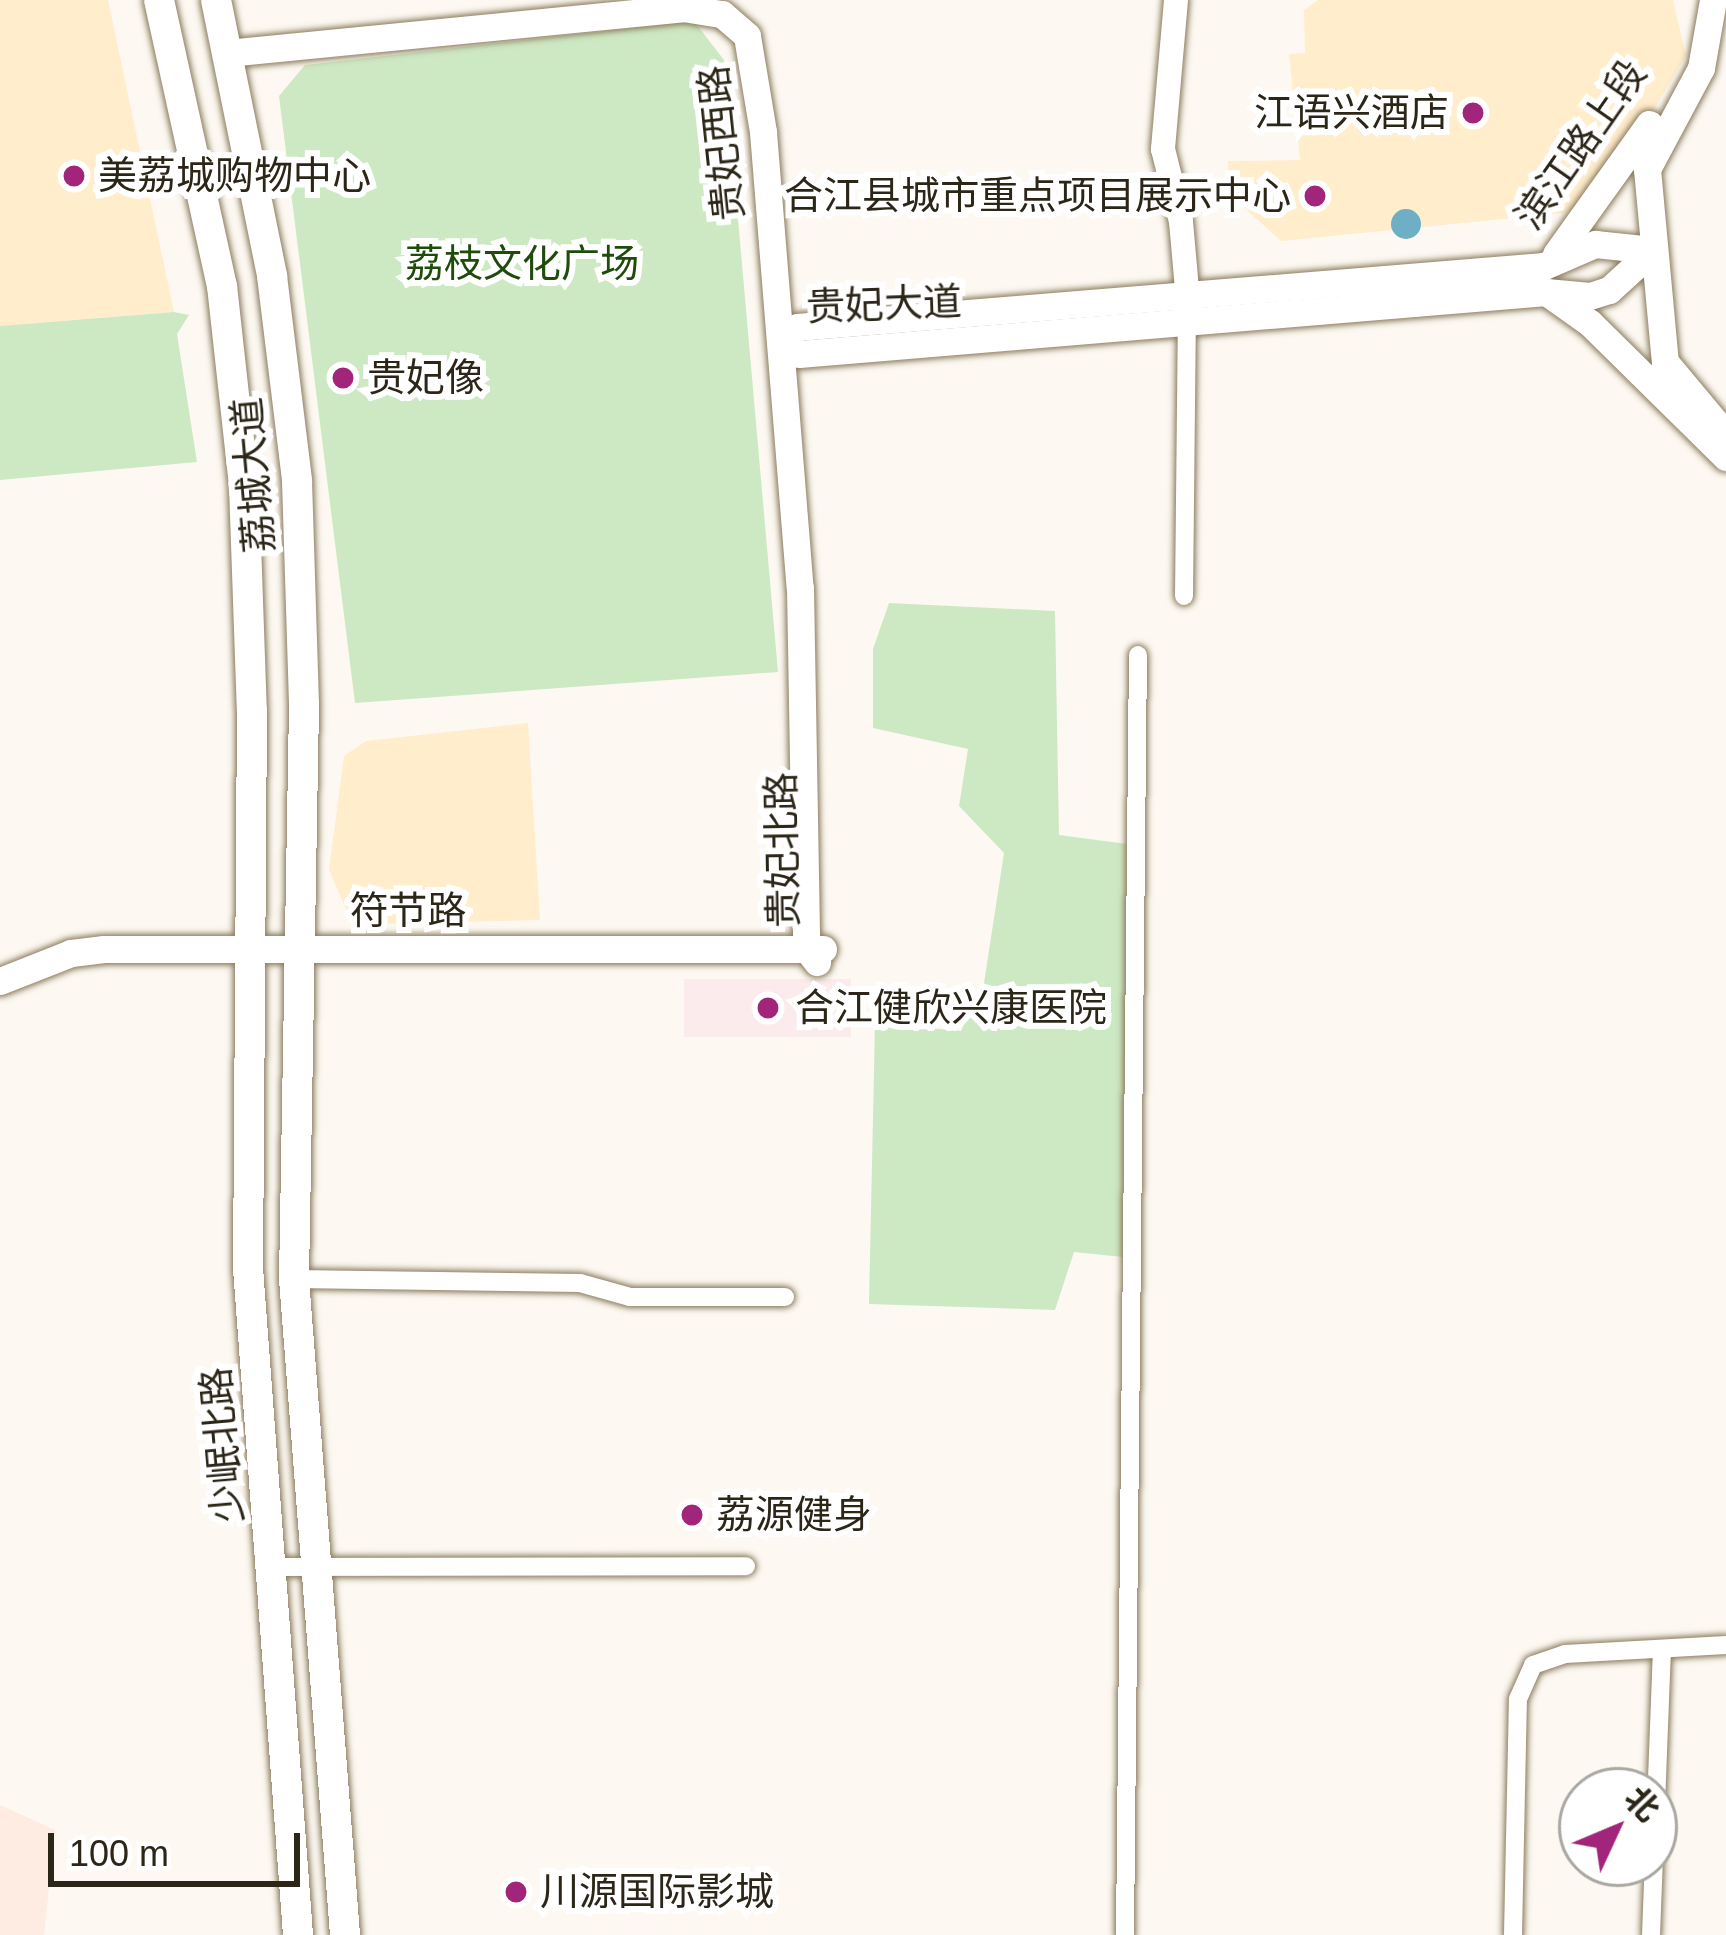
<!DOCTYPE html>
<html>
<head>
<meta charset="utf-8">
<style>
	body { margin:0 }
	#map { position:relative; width:1726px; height:1935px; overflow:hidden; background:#fdf9f2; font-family:Arial,"Noto Sans SC",sans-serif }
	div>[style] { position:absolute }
	.built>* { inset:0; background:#ffedcc }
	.industrial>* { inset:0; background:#feebe1 }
	.medical>* { inset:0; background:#fbebec; transform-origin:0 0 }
	.green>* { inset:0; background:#cde9c3 }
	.water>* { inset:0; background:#6eafc6 }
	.round { border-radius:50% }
	.roads { filter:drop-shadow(0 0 3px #8c7c5e) drop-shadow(0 0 3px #8c7c5e) }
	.minor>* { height:18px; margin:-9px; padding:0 9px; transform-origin:9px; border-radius:9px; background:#fff }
	.tertiary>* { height:24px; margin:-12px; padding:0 12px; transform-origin:12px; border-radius:12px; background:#fff }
	.secondary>* { height:27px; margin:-13.5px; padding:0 13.5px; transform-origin:13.5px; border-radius:13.5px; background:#fff }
	.primary>* { height:30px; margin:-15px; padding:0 15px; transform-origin:15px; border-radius:15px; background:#fff }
	.dots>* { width:33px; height:33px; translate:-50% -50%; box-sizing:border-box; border:6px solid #fff; border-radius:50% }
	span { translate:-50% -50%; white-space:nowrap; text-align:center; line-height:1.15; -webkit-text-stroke:12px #fff; paint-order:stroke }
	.poi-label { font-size:39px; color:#2c2619 }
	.right { translate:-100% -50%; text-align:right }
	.left { translate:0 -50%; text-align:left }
	.street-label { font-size:39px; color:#2c2619 }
	.park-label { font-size:39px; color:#1f4b0b }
	.north { position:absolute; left:1558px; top:1767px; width:120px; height:120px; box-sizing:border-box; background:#fff; border:3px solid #aba8a3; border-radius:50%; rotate:46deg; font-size:33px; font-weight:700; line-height:48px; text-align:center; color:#2c2619 }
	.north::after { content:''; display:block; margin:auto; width:42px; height:54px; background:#a1267b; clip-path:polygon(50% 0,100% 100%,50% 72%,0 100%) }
	.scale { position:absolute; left:48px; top:1833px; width:252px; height:54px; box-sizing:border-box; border:6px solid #2c2619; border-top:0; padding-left:15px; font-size:36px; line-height:42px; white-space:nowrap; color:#2c2619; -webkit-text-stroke:9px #fff; paint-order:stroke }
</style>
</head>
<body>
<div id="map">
	<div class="built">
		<div style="clip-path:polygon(0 0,108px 0,174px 312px,0 326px)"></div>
		<div style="clip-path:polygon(1318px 0,1673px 0,1686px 56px,1639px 134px,1588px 199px,1565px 213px,1281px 241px,1228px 193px,1228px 161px,1300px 160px,1289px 54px,1305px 53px,1304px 10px)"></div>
		<div style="clip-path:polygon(528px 723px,540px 920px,380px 924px,349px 916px,329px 870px,344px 756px,366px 741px)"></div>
	</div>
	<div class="industrial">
		<div style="clip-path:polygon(0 1805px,55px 1830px,44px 1935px,0 1935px)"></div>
	</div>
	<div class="medical">
		<div style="left:684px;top:979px;width:167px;height:58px"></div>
	</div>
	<div class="green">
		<div style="clip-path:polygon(694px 21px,724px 60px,778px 672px,355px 703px,279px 96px,305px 65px)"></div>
		<div style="clip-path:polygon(174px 312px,189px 315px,177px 334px,197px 462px,0 480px,0 326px)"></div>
		<div style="clip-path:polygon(889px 603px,1055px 611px,1059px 835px,1127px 844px,1123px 1257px,1074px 1252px,1055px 1310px,869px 1304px,875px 1023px,961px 1031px,984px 983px,1004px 853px,959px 806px,968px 749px,873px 728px,873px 649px)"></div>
	</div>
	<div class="water">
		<div class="round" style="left:1391px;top:209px;width:30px;height:30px"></div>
	</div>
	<div class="roads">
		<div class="minor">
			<div style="left:1184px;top:596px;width:270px;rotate:-89.4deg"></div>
			<div style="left:294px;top:1279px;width:286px;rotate:0.8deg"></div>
			<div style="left:580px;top:1283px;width:52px;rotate:15.6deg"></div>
			<div style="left:630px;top:1297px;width:155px"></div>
			<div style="left:272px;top:1567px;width:474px;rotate:-0.1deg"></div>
			<div style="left:1125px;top:1935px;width:1280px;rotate:-89.42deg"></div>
			<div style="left:1513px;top:1935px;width:236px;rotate:-88.8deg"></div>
			<div style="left:1518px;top:1699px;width:37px;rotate:-66deg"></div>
			<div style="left:1533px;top:1665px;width:34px;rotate:-19deg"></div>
			<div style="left:1565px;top:1654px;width:161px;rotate:-3.2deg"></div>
			<div style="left:1651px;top:1935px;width:285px;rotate:-87.8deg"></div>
		</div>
		<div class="tertiary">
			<div style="left:1176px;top:0;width:150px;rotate:95deg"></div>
			<div style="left:1163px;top:149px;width:75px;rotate:76.1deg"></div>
			<div style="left:1181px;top:222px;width:90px;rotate:84.9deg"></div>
		</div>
		<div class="secondary">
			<div style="left:1713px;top:0;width:69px;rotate:100deg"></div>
			<div style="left:1701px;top:68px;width:115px;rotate:118.1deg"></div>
			<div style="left:1647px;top:169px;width:194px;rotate:84.7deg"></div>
			<div style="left:1665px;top:362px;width:95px;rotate:50.1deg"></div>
			<div style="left:227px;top:53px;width:458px;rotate:-5.6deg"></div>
			<div style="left:683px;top:8px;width:39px;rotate:9deg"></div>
			<div style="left:722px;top:14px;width:33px;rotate:41deg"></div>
			<div style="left:747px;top:36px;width:97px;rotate:80.5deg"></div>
			<div style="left:763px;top:132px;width:457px;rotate:85.4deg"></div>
			<div style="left:800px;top:588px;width:360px;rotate:89deg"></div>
			<div style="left:806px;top:948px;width:18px;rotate:52deg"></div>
			<div style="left:1556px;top:254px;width:160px;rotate:-54.4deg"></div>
			<div style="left:1549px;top:294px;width:50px;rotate:35.3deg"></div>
			<div style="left:1590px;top:323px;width:191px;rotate:44.6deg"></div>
			<div style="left:780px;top:341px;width:23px;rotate:34deg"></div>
			<div style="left:799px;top:354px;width:750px;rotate:-4.74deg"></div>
			<div style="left:1546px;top:292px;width:44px;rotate:5.2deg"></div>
			<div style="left:1590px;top:296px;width:20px;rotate:-18deg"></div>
			<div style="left:1609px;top:290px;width:59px;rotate:-42.3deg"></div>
			<div style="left:780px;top:341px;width:22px;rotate:-39deg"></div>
			<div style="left:797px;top:327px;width:749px;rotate:-4.67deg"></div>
			<div style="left:1544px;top:266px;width:56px;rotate:-23.3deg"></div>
			<div style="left:1595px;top:244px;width:58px;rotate:5.9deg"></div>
			<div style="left:0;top:981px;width:76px;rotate:-21.5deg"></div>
			<div style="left:71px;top:953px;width:33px;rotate:-7deg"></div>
			<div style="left:104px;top:949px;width:719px"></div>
		</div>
		<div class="primary">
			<div style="left:159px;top:0;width:293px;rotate:77.6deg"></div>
			<div style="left:222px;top:286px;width:201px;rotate:83.7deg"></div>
			<div style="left:244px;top:486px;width:225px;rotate:88deg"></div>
			<div style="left:252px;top:711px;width:557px;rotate:90.41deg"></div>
			<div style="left:248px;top:1268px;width:669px;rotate:85.71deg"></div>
			<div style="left:216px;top:0;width:282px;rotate:78.5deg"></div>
			<div style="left:272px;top:276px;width:207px;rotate:83deg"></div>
			<div style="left:297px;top:481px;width:225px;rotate:88.2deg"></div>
			<div style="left:304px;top:706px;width:573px;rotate:91deg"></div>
			<div style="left:294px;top:1279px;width:658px;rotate:85.55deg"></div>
		</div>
	</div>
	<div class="dots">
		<div style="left:1473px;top:113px;background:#a1267b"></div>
		<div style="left:74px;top:176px;background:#a1267b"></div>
		<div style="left:1315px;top:196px;background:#a1267b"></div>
		<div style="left:343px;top:378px;background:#a1267b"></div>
		<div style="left:768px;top:1008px;background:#a1267b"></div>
		<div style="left:692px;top:1515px;background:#a1267b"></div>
		<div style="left:516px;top:1892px;background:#a1267b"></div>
	</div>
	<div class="poi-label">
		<span class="right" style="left:1449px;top:113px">江语兴酒店</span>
		<span class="left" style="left:98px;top:176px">美荔城购物中心</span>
		<span class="right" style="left:1291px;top:196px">合江县城市重点项目展示中心</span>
		<span class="left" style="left:367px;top:378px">贵妃像</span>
		<span class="left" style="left:795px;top:1008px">合江健欣兴康医院</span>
		<span class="left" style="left:716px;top:1515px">荔源健身</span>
		<span class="left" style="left:540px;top:1892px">川源国际影城</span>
	</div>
	<div class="street-label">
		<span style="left:722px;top:143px;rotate:-96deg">贵妃西路</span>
		<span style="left:1581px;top:145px;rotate:-55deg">滨江路上段</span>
		<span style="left:884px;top:305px;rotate:-2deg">贵妃大道</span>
		<span style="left:254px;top:475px;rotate:-95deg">荔城大道</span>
		<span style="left:783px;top:850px;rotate:-91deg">贵妃北路</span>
		<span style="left:408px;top:911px">符节路</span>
		<span style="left:223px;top:1445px;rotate:-95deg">少岷北路</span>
	</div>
	<div class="park-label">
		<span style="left:522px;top:264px">荔枝文化广场</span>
	</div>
	<div class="north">北</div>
	<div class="scale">100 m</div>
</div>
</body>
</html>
